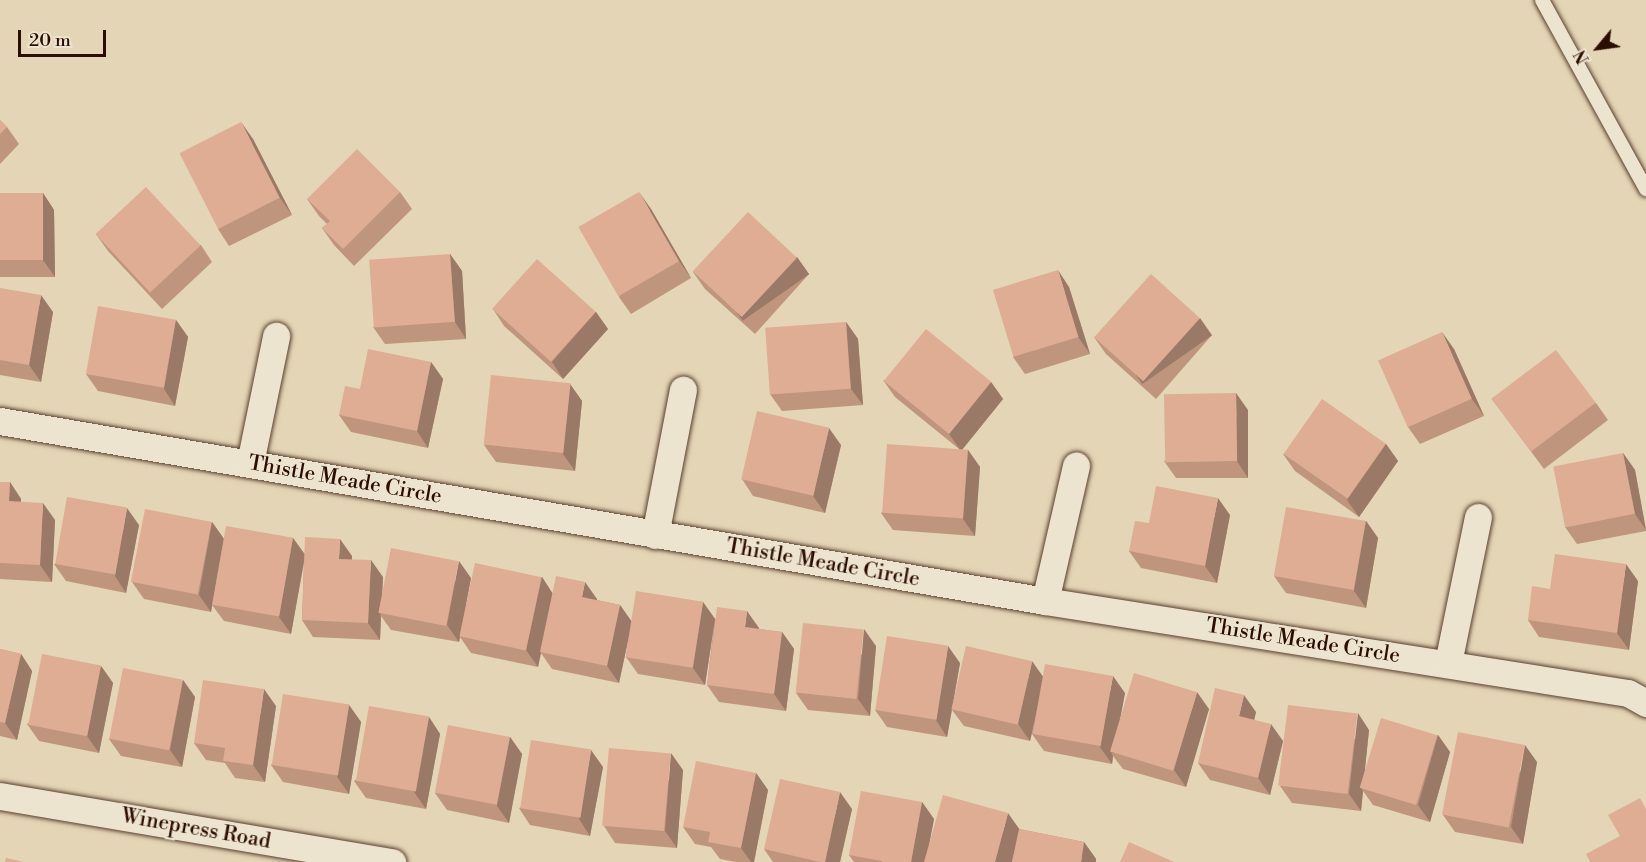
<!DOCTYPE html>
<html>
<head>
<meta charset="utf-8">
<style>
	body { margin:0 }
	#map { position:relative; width:1646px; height:862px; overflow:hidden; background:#e3d5b5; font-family:"Libre Bodoni",serif }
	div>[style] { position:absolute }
	.roads { filter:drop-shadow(0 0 2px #5a3f2f) drop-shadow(0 0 2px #5a3f2f) }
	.lane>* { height:14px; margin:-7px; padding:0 7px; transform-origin:7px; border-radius:7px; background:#ede4cf }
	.street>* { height:27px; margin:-13.5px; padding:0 13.5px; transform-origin:13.5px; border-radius:13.5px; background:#ede4cf }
	.wall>* { inset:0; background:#bf957e }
	.shaded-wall>* { inset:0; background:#9b7967; transform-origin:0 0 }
	.building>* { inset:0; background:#dead93; transform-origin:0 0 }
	span { translate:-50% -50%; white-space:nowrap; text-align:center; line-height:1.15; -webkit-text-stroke:4.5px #ede4cf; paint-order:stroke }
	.street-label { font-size:21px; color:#2c0d02 }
	.north { position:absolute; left:1568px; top:18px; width:60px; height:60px; -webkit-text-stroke:4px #ede4cf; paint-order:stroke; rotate:241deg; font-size:16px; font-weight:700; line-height:24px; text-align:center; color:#2c0d02 }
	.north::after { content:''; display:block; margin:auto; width:21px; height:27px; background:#2c0d02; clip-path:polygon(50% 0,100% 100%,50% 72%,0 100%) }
	.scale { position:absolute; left:18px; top:30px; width:88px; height:27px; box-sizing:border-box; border:3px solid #2c0d02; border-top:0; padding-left:8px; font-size:18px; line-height:21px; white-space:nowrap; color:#2c0d02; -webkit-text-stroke:4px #ede4cf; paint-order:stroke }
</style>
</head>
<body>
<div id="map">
	<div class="roads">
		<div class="lane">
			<div style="left:1542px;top:0;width:216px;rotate:61.2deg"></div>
		</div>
		<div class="street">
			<div style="left:0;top:421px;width:1060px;rotate:9.77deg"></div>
			<div style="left:1045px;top:601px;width:590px;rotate:8.97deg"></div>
			<div style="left:1628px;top:693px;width:21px;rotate:29deg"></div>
			<div style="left:250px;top:463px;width:130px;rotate:-78.4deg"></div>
			<div style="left:655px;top:535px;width:148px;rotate:-79.1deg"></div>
			<div style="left:1045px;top:601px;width:139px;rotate:-77.1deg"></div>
			<div style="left:1448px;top:663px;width:149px;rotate:-78.4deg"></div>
			<div style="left:0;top:796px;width:398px;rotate:9.6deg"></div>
		</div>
	</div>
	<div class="wall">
		<div style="clip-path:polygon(0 120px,7px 127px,19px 144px,0 164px)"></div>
		<div style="clip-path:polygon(253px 139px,292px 215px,229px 246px,218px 229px)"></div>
		<div style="clip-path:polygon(400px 192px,412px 209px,354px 266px,334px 245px,322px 228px,327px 224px,319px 216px,307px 199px)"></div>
		<div style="clip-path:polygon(0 193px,43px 193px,54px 210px,55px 277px,0 277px)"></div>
		<div style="clip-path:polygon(651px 209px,691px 278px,631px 314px,619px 297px)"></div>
		<div style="clip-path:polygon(96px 234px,201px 245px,212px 262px,162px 309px,108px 251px)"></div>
		<div style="clip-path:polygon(450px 254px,462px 271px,466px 339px,385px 344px,373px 327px)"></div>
		<div style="clip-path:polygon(797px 257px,809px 274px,755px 334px,705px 289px,693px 272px)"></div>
		<div style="clip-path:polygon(1069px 287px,1090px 354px,1025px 374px,1013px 357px)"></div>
		<div style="clip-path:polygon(0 288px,53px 312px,41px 382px,0 375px)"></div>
		<div style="clip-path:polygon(493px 309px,596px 312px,608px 329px,563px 379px,504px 326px)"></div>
		<div style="clip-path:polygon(176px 320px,188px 337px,175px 406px,98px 391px,86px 374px)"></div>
		<div style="clip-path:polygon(846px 322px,858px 339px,863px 405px,782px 411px,770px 394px)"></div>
		<div style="clip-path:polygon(1212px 335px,1156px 399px,1106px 354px,1094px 337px)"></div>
		<div style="clip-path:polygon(1454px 349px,1484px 416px,1420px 444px,1408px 427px)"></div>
		<div style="clip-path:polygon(431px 362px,443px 379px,428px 448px,351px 432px,339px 415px,360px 389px)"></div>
		<div style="clip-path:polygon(883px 380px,991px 382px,1003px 399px,962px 450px,968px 450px,980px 467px,975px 536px,893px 530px,881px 513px,959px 449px,895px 397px)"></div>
		<div style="clip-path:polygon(570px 384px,582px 401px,575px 471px,496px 462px,484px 445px)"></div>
		<div style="clip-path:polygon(1492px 399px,1596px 403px,1608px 420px,1544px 469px)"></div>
		<div style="clip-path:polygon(1248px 410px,1248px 478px,1176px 478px,1164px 461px)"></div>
		<div style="clip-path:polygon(1386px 444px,1398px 461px,1359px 517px,1295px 471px,1283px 454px)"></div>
		<div style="clip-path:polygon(841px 445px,825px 513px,753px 496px,742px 479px)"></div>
		<div style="clip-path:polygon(1623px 453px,1635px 470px,1646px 531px,1577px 544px,1565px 527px)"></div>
		<div style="clip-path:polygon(0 482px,10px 482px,21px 499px,21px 502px,55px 520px,52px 582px,0 579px)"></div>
		<div style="clip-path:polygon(1230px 515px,1217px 583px,1141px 568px,1129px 551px,1149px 523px)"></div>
		<div style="clip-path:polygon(1366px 521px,1378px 538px,1366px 608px,1286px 593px,1274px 576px)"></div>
		<div style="clip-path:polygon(212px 522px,224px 539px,293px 538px,304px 553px,352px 556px,352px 560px,383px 577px,382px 597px,471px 578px,466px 604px,542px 577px,552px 593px,597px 599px,597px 600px,620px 605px,631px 621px,703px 602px,715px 619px,759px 628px,759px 629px,782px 632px,794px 649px,786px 711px,719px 702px,707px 685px,714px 625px,705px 685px,638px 674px,626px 657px,629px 636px,619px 683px,552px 669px,541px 653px,538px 667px,471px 653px,460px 637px,459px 642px,391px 630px,381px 616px,380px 640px,313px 637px,302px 620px,304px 563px,291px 634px,224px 621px,212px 605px,211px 612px,144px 599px,132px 582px)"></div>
		<div style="clip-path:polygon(139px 525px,126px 593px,66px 581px,54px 564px)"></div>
		<div style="clip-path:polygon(1638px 581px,1629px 650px,1539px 637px,1528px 620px,1550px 589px)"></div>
		<div style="clip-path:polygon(876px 646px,870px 716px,808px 710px,796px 693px)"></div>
		<div style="clip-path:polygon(0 649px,21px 654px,32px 671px,17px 740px,0 736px)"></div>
		<div style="clip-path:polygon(960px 663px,954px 697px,1043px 676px,1125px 693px,1119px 722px,1209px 709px,1186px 787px,1123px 769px,1113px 756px,1112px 764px,1044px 751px,1032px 734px,1035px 721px,1030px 741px,964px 726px,952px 710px,947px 737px,887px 727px,875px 710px)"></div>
		<div style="clip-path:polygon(101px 666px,113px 683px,99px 753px,39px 741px,27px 724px)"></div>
		<div style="clip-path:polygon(183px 680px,195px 697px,182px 767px,121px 756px,109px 739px)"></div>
		<div style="clip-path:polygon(349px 705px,361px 722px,349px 794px,283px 782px,271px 765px)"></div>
		<div style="clip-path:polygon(276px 706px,265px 782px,235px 778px,225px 763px,206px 760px,194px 743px)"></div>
		<div style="clip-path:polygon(1256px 712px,1254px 720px,1283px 741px,1270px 795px,1210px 780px,1198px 763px)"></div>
		<div style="clip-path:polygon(429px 717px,440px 734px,426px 809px,366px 798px,354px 781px)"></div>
		<div style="clip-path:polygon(1369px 730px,1364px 776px,1438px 735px,1450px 752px,1430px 822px,1373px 805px,1363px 791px,1361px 811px,1292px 803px,1280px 786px)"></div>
		<div style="clip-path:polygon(510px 737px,522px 754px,509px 823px,447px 810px,435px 793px)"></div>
		<div style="clip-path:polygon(1537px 762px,1523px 844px,1455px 832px,1443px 815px)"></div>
		<div style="clip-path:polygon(603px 767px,590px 836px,530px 825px,519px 808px)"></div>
		<div style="clip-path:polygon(683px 770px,677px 848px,615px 843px,604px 826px)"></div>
		<div style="clip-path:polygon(756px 773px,768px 790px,754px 862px,736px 862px,720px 859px,711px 847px,695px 844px,683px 827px)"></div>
		<div style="clip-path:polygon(922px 802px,934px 819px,928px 848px,1019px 829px,1084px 842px,1096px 859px,1014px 852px,1012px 862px,854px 862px,849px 855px)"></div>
		<div style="clip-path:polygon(852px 809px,840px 862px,773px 862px,764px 849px)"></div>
	</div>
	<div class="shaded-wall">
		<div style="clip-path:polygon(241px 122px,253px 139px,292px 215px,280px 198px)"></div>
		<div style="clip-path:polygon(639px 192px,651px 209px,691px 278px,679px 261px)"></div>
		<div style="clip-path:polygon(43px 193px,54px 210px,55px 277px,43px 260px)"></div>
		<div style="clip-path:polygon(450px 254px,462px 271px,466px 339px,455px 322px)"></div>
		<div style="left:797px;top:257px;width:21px;height:81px;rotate:55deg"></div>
		<div style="clip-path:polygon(1058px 270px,1069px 287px,1090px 354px,1078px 337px)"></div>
		<div style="clip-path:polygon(41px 295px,53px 312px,41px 382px,29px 365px)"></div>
		<div style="clip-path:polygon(596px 312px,608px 329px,563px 379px,552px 362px)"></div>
		<div style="left:1200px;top:318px;width:21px;height:85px;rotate:55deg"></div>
		<div style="clip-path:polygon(176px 320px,188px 337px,175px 406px,164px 389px)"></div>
		<div style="clip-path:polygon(846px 322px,858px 339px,863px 405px,851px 389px)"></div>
		<div style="clip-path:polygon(1442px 332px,1454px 349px,1484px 416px,1472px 399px)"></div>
		<div style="clip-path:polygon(431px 362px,443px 379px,428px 448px,417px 431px)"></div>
		<div style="clip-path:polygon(991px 382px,1003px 399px,961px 451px,949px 434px)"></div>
		<div style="clip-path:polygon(570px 384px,582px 401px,575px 471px,563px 454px)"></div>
		<div style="clip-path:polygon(1236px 393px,1248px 410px,1248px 478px,1237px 461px)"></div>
		<div style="clip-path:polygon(829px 428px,841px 445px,825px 513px,813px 496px)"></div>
		<div style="clip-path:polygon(1386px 444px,1398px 461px,1359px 517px,1347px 500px)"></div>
		<div style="clip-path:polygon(968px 450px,980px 467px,975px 536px,963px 519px)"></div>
		<div style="clip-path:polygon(1623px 453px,1635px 470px,1646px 530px,1635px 514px)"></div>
		<div style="clip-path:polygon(10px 482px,21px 499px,21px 518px,9px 501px)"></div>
		<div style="clip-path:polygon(1218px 498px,1230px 515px,1217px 583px,1205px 566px)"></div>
		<div style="clip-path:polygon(43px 503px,55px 520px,52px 582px,40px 565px)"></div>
		<div style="clip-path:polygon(127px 508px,139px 525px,126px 593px,115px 576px)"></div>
		<div style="clip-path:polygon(1366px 521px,1378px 538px,1366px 608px,1354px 591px)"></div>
		<div style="clip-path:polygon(212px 522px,224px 539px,211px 612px,199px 595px)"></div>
		<div style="clip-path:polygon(293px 538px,305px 555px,291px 634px,279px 617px)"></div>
		<div style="clip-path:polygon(340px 539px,352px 556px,351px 576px,339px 559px)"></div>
		<div style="clip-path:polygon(371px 560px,383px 577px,381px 614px,379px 613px,381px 616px,380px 640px,368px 623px)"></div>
		<div style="clip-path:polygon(459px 561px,471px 578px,459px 642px,447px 625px)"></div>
		<div style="clip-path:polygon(1626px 564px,1638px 581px,1629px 650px,1617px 633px)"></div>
		<div style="clip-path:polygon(542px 577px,553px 594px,538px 667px,526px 650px)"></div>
		<div style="clip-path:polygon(585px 582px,597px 599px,594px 614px,582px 597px)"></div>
		<div style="clip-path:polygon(703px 602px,715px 619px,705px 685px,693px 668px)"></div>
		<div style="clip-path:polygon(620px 605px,632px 622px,619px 683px,607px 666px)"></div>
		<div style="clip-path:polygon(747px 611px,759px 628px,757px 644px,745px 627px)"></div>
		<div style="clip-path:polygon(864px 629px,876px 646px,870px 716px,858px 699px)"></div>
		<div style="clip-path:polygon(782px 632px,794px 649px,786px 711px,774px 694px)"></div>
		<div style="clip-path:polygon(948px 646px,960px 663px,947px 737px,936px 720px)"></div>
		<div style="clip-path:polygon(21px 654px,32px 671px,17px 740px,5px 723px)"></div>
		<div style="clip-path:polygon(1032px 661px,1044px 678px,1030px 741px,1018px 724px)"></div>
		<div style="clip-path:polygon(101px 666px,113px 683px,99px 753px,87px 736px)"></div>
		<div style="clip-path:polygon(1113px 676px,1125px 693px,1114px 753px,1111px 752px,1113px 756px,1112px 764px,1100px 747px)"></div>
		<div style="clip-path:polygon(183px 680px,195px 697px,182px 767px,170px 750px)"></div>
		<div style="clip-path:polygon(264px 689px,276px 706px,265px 782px,253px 765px)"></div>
		<div style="clip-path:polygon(1197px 692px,1209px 709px,1186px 787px,1174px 770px)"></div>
		<div style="clip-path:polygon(1244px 695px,1256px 712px,1251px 733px,1239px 716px)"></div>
		<div style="clip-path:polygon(349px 705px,361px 722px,349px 794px,337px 777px)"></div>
		<div style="clip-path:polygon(1358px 713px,1369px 730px,1363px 789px,1361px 788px,1363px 791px,1361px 811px,1349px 794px)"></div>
		<div style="clip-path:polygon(429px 717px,440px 734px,426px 809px,414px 792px)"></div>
		<div style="clip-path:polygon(1271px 724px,1283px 741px,1270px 795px,1258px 778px)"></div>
		<div style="clip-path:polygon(1438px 735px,1450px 752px,1430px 822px,1418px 805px)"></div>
		<div style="clip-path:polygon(510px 737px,522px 754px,509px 823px,497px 806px)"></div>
		<div style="clip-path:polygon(1525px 745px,1537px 762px,1523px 844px,1511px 827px)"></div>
		<div style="clip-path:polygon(591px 750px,603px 767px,590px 836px,579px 819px)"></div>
		<div style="clip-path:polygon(671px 753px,683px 770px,677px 848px,665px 831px)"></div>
		<div style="clip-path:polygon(756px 773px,768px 790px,754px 862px,751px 862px,741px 848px)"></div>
		<div style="clip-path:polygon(840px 792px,852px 809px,840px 862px,825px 862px)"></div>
		<div style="clip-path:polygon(922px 802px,934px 819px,926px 862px,911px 862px)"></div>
		<div style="clip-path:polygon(1008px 813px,1020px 830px,1012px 862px,995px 862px)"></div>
		<div style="clip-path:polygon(1084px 842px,1096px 859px,1096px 862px,1081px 862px)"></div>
	</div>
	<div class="building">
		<div style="clip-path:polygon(0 120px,7px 127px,0 134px)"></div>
		<div style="left:241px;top:122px;width:85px;height:69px;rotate:63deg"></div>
		<div style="clip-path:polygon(357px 149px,400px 192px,343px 249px,322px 228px,330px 221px,307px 199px)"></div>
		<div style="left:146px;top:187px;width:80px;height:69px;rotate:47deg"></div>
		<div style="left:639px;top:192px;width:80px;height:70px;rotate:60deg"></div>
		<div style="left:0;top:193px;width:43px;height:67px"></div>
		<div style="left:748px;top:212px;width:67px;height:81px;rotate:43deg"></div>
		<div style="left:450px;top:254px;width:68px;height:81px;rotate:86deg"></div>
		<div style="left:537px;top:259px;width:79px;height:67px;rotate:42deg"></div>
		<div style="left:1058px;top:270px;width:70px;height:68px;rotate:73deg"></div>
		<div style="left:1151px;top:274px;width:66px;height:85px;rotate:42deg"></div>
		<div style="clip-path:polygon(0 288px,41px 295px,29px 365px,0 360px)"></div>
		<div style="left:98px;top:306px;width:79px;height:69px;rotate:10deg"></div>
		<div style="left:846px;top:322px;width:67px;height:81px;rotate:86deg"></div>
		<div style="left:926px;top:329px;width:84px;height:67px;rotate:39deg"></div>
		<div style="left:1442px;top:332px;width:73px;height:70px;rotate:66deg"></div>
		<div style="clip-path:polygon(368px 349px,431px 362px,417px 431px,339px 415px,345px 386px,360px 389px)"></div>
		<div style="left:1556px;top:350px;width:66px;height:81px;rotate:53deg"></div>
		<div style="left:491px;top:375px;width:80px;height:70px;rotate:6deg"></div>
		<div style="left:1236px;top:393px;width:68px;height:72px;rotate:89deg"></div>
		<div style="left:1322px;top:399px;width:78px;height:67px;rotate:35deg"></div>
		<div style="left:757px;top:411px;width:74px;height:70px;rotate:13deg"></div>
		<div style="left:887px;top:444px;width:81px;height:69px;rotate:4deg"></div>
		<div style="left:1623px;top:453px;width:62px;height:71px;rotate:79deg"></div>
		<div style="clip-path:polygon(0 482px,10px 482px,9px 501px,43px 503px,40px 565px,0 563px)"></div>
		<div style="clip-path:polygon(1156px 486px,1218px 498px,1205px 566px,1129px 551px,1135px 521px,1149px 523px)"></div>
		<div style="left:67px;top:497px;width:61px;height:68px;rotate:10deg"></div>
		<div style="left:1286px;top:507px;width:81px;height:70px;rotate:10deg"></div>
		<div style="left:145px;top:509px;width:68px;height:74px;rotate:11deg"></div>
		<div style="left:226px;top:526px;width:68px;height:80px;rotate:10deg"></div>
		<div style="clip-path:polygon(305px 537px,340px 539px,339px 559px,371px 560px,368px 623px,302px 620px)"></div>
		<div style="left:391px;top:548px;width:69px;height:66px;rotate:11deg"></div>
		<div style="clip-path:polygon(1555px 554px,1626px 564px,1617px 633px,1528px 620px,1532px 586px,1550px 589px)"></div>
		<div style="left:475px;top:563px;width:68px;height:75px;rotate:12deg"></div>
		<div style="clip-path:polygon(556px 576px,585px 582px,582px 597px,620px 605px,607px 666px,540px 652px)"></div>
		<div style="left:636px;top:591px;width:68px;height:67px;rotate:9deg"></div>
		<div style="clip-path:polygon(717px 607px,747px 611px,745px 627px,782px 632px,774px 694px,707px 685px)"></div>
		<div style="left:803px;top:623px;width:61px;height:70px;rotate:6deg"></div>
		<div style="left:887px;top:636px;width:62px;height:75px;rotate:9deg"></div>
		<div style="left:966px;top:646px;width:68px;height:65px;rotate:13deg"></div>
		<div style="clip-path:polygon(0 649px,21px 654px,5px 723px,0 722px)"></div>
		<div style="left:42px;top:654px;width:60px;height:72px;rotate:11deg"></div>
		<div style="left:1045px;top:664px;width:69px;height:71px;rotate:10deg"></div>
		<div style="left:123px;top:668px;width:61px;height:72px;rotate:11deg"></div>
		<div style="left:1134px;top:673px;width:66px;height:82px;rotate:17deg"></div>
		<div style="clip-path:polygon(203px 680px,264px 689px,253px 765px,223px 761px,225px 748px,194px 743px)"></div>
		<div style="clip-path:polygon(1215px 688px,1244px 695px,1239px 716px,1271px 724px,1258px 778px,1198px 763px)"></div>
		<div style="left:283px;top:694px;width:67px;height:72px;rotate:9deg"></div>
		<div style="left:1288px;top:705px;width:70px;height:81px;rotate:7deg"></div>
		<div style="left:369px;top:706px;width:61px;height:76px;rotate:10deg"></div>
		<div style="left:1381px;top:718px;width:59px;height:73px;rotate:17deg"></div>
		<div style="left:448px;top:725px;width:63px;height:69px;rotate:11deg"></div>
		<div style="left:1458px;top:732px;width:68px;height:84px;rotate:11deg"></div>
		<div style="left:531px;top:740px;width:61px;height:69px;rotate:9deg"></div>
		<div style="left:609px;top:748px;width:62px;height:78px;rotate:5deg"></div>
		<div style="clip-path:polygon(696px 761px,756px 773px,741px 848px,708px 842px,710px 832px,683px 827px)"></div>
		<div style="clip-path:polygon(780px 779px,840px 792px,825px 862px,820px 862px,764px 849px)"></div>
		<div style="clip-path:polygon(861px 791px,922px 802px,911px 862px,882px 862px,882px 861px,849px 855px)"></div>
		<div style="clip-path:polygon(943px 795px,1008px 813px,995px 862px,924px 862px)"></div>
		<div style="clip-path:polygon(1640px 798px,1646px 809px,1646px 862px,1590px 862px,1586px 854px,1620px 836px,1608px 815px)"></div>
		<div style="clip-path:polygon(1019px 829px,1084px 842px,1081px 862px,1012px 862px)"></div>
		<div style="clip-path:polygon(1129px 842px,1174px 862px,1120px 862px)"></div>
		<div style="clip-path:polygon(6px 858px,24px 862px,5px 862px)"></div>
	</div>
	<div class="street-label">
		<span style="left:345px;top:480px;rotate:10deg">Thistle Meade Circle</span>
		<span style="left:823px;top:563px;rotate:10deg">Thistle Meade Circle</span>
		<span style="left:1303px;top:641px;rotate:9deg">Thistle Meade Circle</span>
		<span style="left:196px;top:829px;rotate:10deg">Winepress Road</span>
	</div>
	<div class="north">N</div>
	<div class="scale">20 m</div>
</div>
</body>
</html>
